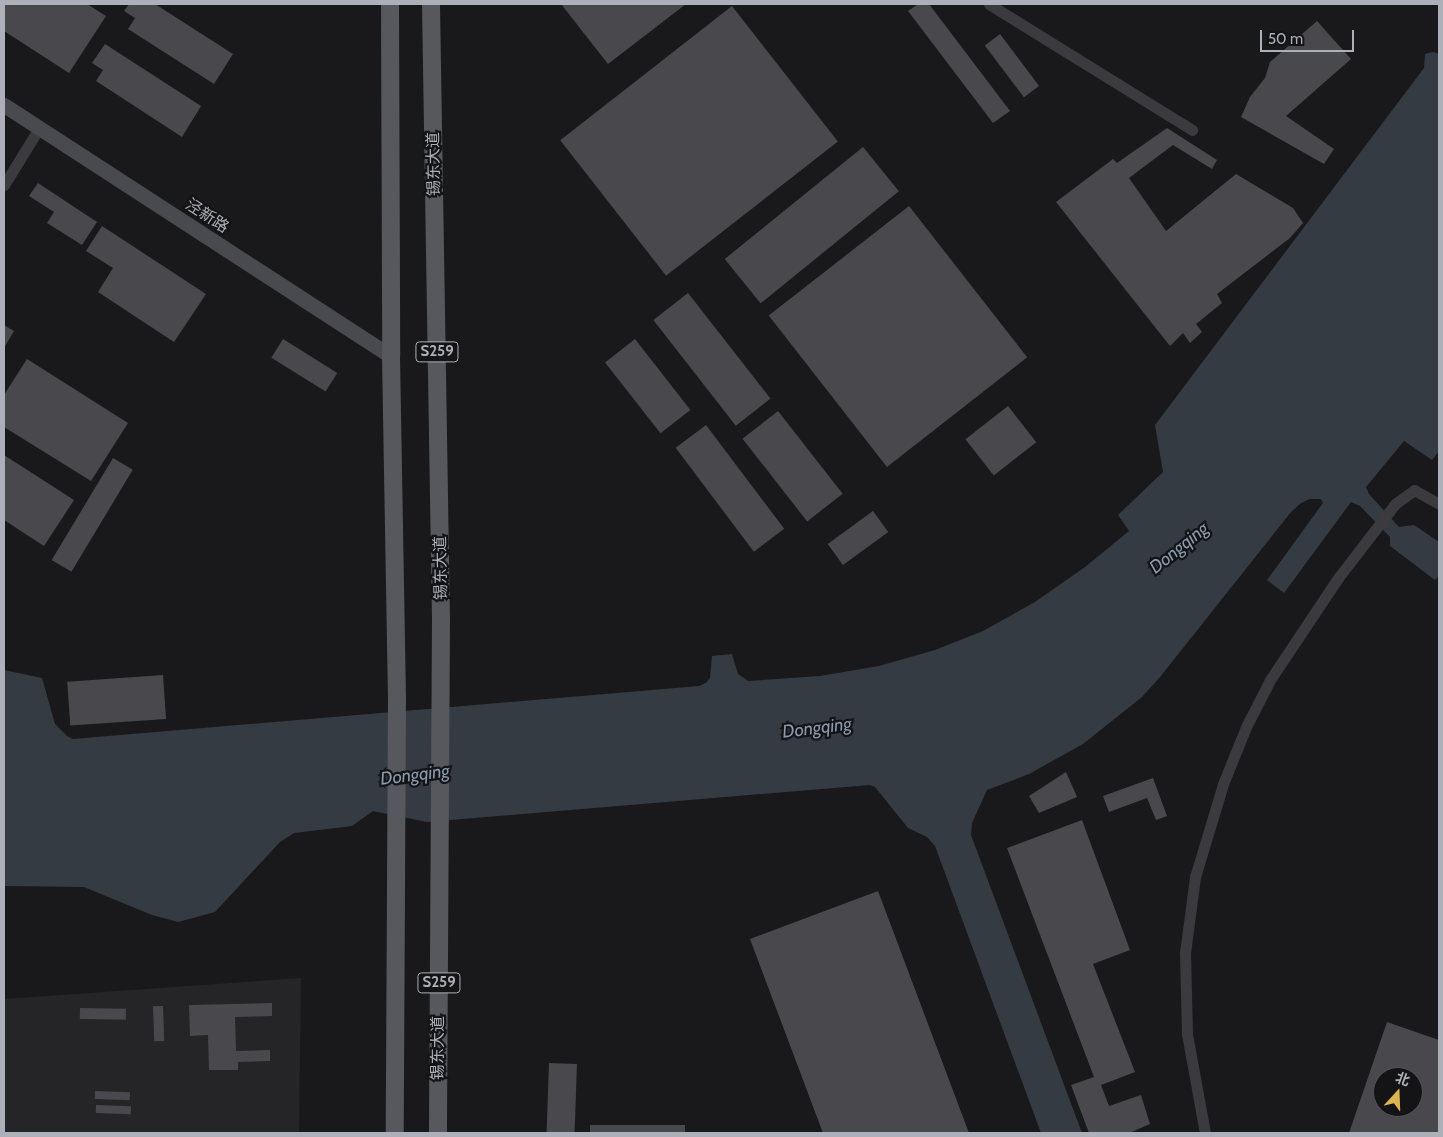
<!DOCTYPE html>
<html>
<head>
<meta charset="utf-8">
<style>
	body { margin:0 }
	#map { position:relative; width:1443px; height:1137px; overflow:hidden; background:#19191b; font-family:Cabin,"Noto Sans SC",sans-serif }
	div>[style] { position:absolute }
	.built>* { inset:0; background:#252528 }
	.water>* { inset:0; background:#353b43 }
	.building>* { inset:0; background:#49494d; transform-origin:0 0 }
	.street>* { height:11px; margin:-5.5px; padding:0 5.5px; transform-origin:5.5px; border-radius:5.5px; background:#3b3b3f }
	.secondary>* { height:15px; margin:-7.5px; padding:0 7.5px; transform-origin:7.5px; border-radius:7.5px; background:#494a4f }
	.primary>* { height:18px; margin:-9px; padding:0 9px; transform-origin:9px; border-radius:9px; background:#57585e }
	span { translate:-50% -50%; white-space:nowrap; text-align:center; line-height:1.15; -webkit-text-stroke:4.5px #141416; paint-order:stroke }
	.shield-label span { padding:1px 4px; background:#141416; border:1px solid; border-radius:4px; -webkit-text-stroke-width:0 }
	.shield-label { font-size:15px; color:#adb0b9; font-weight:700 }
	.street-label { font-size:16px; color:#adb0b9 }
	.water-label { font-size:18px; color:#899baf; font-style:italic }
	.frame { position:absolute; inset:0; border:5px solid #adb0b9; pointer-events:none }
	.north { position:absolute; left:1373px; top:1067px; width:50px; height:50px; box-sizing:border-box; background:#141416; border:1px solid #515257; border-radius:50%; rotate:20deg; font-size:14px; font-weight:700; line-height:20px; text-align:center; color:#adb0b9 }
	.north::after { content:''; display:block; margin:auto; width:18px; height:22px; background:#dcb550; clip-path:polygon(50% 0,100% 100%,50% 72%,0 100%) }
	.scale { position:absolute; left:1260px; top:30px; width:94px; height:22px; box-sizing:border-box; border:2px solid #adb0b9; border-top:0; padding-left:6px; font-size:15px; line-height:18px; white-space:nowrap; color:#adb0b9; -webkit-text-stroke:4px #141416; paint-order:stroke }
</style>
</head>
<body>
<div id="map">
	<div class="built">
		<div style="clip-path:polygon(301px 978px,299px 1133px,4px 1133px,4px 999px)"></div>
	</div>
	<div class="water">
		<div style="clip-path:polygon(1433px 52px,1439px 54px,1439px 451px,1432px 460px,1404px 441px,1366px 487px,1369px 494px,1399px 527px,1414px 525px,1439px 542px,1439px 576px,1435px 580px,1390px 546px,1390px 537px,1360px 506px,1351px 502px,1284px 593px,1267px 580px,1323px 503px,1321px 499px,1310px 499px,1301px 503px,1291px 512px,1160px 677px,1142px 697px,1083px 744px,1029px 774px,987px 790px,972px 823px,971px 835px,1082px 1133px,1041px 1133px,935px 846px,927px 837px,908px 828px,875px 787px,870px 785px,427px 822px,373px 811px,352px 826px,294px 833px,280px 842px,215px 912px,178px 922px,152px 915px,84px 887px,4px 886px,4px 670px,42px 678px,55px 724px,67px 736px,73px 739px,699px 686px,706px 683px,710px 678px,712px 656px,732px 654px,738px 674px,748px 681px,820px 676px,879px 666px,935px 650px,983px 631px,1035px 602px,1085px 567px,1129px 531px,1118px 515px,1163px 472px,1155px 425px,1424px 68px,1425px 54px)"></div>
	</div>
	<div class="building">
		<div style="clip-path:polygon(4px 4px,87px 4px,106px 16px,69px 73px,4px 31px)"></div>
		<div style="clip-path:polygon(129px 4px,155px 4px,233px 54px,214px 84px,128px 29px,135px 18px,124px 11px)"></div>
		<div style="clip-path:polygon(561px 4px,686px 4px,608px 64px)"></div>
		<div style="clip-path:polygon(918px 4px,929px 4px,1010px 111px,993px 123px,908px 11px)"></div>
		<div style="left:732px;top:6px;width:172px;height:218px;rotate:52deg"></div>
		<div style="clip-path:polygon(1317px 21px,1351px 59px,1286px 116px,1334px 149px,1324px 164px,1241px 117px,1250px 97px,1265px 78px,1270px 62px)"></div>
		<div style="left:1000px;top:34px;width:65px;height:19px;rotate:53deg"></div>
		<div style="clip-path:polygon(105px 44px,201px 106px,182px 137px,96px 81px,103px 70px,92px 63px)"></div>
		<div style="clip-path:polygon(1167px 128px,1217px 160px,1212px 169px,1173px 145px,1129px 178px,1166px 231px,1236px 174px,1293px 208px,1303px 223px,1290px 238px,1217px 294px,1222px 303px,1196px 324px,1202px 332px,1190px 343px,1183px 333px,1170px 346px,1056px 202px,1113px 159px,1117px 163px)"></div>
		<div style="left:863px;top:147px;width:57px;height:178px;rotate:51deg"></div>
		<div style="clip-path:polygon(38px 183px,97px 222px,82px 245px,47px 223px,54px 212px,29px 196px)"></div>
		<div style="left:909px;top:206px;width:192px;height:178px;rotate:52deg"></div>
		<div style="clip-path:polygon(102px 226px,206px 294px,174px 342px,98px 292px,113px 268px,86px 251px)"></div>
		<div style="left:688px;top:293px;width:134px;height:44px;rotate:52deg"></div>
		<div style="clip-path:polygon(4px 325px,14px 331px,4px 348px)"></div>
		<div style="left:283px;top:339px;width:64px;height:22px;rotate:32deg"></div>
		<div style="left:635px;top:339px;width:90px;height:38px;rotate:52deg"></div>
		<div style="clip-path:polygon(27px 359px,128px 423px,91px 481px,4px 427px,4px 395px)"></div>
		<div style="left:1008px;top:406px;width:46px;height:54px;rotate:52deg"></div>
		<div style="left:778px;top:411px;width:105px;height:45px;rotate:52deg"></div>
		<div style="left:706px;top:425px;width:130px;height:38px;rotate:53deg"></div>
		<div style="clip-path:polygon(4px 455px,74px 500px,44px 546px,4px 520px)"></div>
		<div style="left:113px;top:458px;width:23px;height:119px;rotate:31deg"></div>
		<div style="left:873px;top:511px;width:26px;height:56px;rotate:54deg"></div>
		<div style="left:163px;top:675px;width:44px;height:96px;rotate:86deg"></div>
		<div style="clip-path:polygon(1066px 772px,1077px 797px,1039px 813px,1029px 796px)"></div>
		<div style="clip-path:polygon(1153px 778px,1167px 816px,1156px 820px,1147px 798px,1109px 812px,1103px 796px)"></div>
		<div style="clip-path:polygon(1082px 820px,1130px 950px,1093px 964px,1135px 1072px,1101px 1085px,1109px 1106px,1141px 1095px,1150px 1124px,1129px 1133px,1089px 1133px,1071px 1085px,1094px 1077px,1007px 848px)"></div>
		<div style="clip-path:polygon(878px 891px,969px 1133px,823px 1133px,750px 939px)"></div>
		<div style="clip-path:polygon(272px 1003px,272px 1016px,235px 1017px,236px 1051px,270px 1050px,270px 1061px,238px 1062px,238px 1070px,209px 1070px,208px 1035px,190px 1036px,189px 1005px)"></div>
		<div style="left:163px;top:1006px;width:35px;height:10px;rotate:88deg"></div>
		<div style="left:80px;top:1008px;width:46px;height:11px;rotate:1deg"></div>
		<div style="clip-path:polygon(evenodd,1387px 1022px,1439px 1040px,1439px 1133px,1349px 1133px,1387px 1022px,1383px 1077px,1413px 1077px,1413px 1107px,1383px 1107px,1383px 1077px)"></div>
		<div style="left:549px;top:1063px;width:28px;height:70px;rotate:2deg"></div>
		<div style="left:95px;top:1091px;width:35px;height:8px;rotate:2deg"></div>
		<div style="left:96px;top:1105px;width:35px;height:8px;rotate:2deg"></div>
		<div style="left:590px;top:1125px;width:95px;height:8px"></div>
	</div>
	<div class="street">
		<div style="left:989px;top:4px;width:239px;rotate:31.8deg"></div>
		<div style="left:4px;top:185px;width:67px;rotate:-58.4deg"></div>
		<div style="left:1205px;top:1133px;width:101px;rotate:-100.3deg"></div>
		<div style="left:1187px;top:1034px;width:81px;rotate:-91.4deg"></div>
		<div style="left:1185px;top:953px;width:77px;rotate:-82.5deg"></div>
		<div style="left:1195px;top:877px;width:97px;rotate:-73.2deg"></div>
		<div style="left:1223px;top:784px;width:61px;rotate:-68deg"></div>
		<div style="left:1246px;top:727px;width:53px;rotate:-62.9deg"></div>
		<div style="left:1270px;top:680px;width:123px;rotate:-56.3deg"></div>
		<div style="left:1338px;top:578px;width:93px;rotate:-52.4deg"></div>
		<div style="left:1395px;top:504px;width:24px;rotate:-36deg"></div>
		<div style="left:1414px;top:490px;width:29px;rotate:29deg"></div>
	</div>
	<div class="secondary">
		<div style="left:4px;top:105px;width:461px;rotate:33deg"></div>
	</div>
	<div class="primary">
		<div style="left:390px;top:4px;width:352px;rotate:89.8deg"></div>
		<div style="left:391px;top:356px;width:341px;rotate:89deg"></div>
		<div style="left:397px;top:697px;width:436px;rotate:90.3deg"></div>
		<div style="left:431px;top:4px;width:616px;rotate:89.07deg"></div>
		<div style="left:441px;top:620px;width:513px;rotate:90.34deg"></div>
	</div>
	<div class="shield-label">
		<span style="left:437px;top:352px">S259</span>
		<span style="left:439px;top:983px">S259</span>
	</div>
	<div class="street-label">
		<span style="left:434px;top:164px;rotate:-91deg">锡东大道</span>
		<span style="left:207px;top:216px;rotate:33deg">泾新路</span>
		<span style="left:441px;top:568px;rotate:-91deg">锡东大道</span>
		<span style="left:438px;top:1048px;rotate:-90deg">锡东大道</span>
	</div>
	<div class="water-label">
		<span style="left:1179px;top:548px;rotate:-39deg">Dongqing</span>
		<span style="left:817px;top:728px;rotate:-7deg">Dongqing</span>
		<span style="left:415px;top:775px;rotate:-7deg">Dongqing</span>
	</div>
	<div class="frame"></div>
	<div class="north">北</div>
	<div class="scale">50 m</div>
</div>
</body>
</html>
